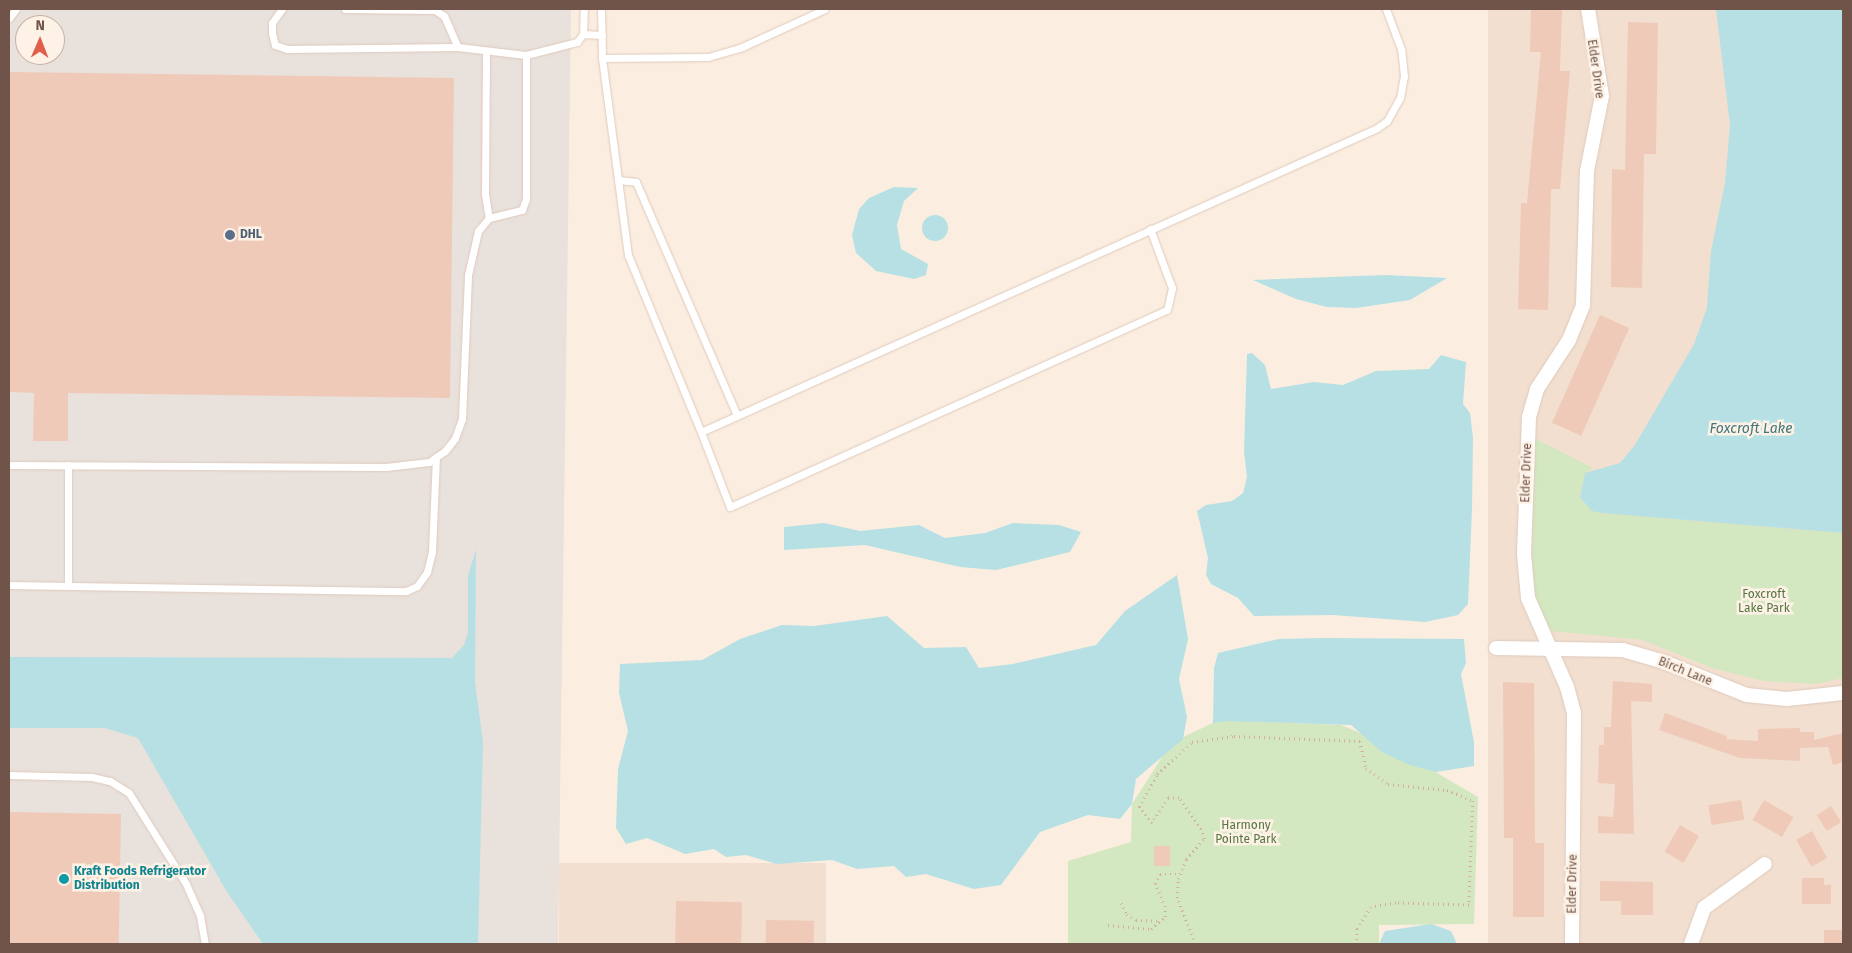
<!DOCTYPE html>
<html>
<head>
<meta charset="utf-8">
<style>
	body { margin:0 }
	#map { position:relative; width:1852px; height:953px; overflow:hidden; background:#fbeee0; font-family:"Fira Sans",sans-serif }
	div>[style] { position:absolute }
	.residential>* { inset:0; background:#f2dfcf; transform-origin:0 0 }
	.industrial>* { inset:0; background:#e9e1dc }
	.green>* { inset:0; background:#d3e7c0 }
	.water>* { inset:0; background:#b6e0e3 }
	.round { border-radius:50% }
	.building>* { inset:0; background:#efcab9; transform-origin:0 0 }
	.path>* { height:2.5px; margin-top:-1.25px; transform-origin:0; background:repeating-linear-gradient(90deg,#d3ad9d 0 1px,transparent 0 5px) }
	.roads { filter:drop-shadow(0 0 1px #decabd) drop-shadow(0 0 1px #decabd) }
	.service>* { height:7px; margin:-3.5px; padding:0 3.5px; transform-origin:3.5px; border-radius:3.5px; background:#fff }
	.minor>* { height:14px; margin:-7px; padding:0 7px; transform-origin:7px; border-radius:7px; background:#fff }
	.dots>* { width:14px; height:14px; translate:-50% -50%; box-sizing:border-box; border:2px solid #fef2e6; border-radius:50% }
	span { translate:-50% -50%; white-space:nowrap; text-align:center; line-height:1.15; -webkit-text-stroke:5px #fef2e6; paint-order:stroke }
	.street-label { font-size:12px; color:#705349 }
	.service-label { font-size:12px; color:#4e5e75; font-weight:700 }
	.left { translate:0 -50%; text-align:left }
	.park-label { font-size:12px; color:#557642 }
	.culture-label { font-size:12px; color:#0d838f; font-weight:700 }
	.water-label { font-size:14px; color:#41777c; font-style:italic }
	.frame { position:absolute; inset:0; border:10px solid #705349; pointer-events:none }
	.north { position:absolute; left:15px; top:15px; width:50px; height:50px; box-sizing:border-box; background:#fef2e6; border:1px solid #c5b2a7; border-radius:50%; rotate:1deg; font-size:14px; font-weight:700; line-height:20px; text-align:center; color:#705349 }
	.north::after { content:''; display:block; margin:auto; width:18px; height:22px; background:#e05e4a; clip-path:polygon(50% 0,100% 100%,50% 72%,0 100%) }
</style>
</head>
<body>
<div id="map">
	<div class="residential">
		<div style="left:1488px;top:9px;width:355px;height:935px"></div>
		<div style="left:559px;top:863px;width:267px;height:81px"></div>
	</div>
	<div class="industrial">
		<div style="clip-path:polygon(evenodd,9px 9px,571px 9px,558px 944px,9px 944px,9px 9px,25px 25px,55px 25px,55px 55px,25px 55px,25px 25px)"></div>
	</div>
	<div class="green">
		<div style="clip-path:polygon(1534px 438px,1593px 468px,1585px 473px,1580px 498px,1584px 504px,1603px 513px,1843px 533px,1843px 678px,1816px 684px,1764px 681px,1712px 668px,1643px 640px,1551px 631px,1538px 606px,1532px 583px)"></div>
		<div style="clip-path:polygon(1219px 720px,1341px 725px,1391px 746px,1478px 797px,1474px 924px,1379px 925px,1379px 944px,1068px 944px,1068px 861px,1131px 842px,1132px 804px,1171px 743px)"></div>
	</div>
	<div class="water">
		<div style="clip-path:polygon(1716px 9px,1843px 9px,1843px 533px,1603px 513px,1592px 511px,1580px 498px,1585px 473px,1620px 463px,1635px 445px,1694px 344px,1707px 308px,1711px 251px,1725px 183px,1730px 125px)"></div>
		<div style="clip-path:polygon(894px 187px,918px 188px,904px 201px,897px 225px,901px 249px,928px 264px,926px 275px,914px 279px,876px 271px,856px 253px,852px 235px,859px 209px,869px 198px)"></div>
		<div class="round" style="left:922px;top:215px;width:26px;height:26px"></div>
		<div style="clip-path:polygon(1386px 275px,1447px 278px,1410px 300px,1356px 308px,1327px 307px,1296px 299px,1253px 280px)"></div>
		<div style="clip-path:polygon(1252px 353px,1265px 365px,1271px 389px,1314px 382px,1343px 385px,1376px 371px,1429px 369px,1441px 355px,1466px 362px,1463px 404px,1470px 413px,1473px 438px,1472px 510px,1468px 604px,1458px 615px,1425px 622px,1334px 615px,1254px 616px,1238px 598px,1211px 584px,1206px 575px,1208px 558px,1197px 511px,1206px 505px,1232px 501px,1243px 493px,1247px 477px,1244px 452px,1247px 354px)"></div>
		<div style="clip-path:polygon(824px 523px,860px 531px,919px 525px,945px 538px,985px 533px,1013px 523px,1059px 525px,1081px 532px,1070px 552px,996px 570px,960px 567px,865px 545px,784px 550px,784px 527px)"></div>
		<div style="clip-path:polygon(476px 549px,475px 682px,483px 742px,478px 944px,263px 944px,227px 892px,138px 738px,105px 728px,9px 728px,9px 657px,452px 658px,464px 645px,468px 632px,468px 576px)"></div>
		<div style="clip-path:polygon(1177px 575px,1188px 639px,1179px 679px,1187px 717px,1183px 739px,1136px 779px,1132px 804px,1120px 819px,1088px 815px,1040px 832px,1001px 885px,974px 889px,926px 874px,906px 877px,894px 866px,857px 869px,832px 860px,777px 864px,746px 855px,726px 857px,714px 849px,685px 854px,647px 838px,626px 844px,616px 828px,618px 769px,628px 731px,619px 693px,620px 664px,702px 660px,740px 639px,782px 625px,814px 626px,887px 616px,924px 648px,966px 647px,979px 668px,1013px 664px,1096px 645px,1125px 611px)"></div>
		<div style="clip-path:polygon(1324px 638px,1464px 639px,1466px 663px,1461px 674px,1474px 742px,1474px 766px,1436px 772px,1410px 765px,1382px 752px,1351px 725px,1228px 721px,1213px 723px,1214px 668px,1218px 653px,1279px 639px)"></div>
		<div style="clip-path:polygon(1431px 924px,1451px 931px,1457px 944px,1379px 944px,1385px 931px)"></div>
	</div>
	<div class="building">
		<div style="clip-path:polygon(1531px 9px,1562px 9px,1560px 71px,1570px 71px,1560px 189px,1551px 189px,1548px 310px,1518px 309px,1521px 203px,1527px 203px,1541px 52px,1530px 52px)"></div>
		<div style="clip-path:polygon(1628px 22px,1658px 23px,1656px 154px,1644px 154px,1642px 288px,1611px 287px,1612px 169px,1625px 170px)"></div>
		<div style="clip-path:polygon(9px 72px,454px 78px,450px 398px,68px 393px,68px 441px,33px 441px,34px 393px,9px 392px)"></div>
		<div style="left:1600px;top:315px;width:32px;height:118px;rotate:24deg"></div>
		<div style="clip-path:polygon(1613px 681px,1652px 684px,1652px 702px,1631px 701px,1634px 834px,1598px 833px,1598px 816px,1613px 817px,1614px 807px,1615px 784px,1598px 783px,1599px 745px,1604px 745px,1604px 727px,1611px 727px)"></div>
		<div style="clip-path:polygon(1503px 682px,1534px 683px,1535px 843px,1544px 843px,1544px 917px,1513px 917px,1513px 838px,1504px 838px)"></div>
		<div style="clip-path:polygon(1665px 713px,1727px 736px,1726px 739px,1758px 741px,1758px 729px,1800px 728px,1800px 732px,1814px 732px,1814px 740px,1843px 733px,1843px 762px,1833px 765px,1828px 747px,1800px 748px,1800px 761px,1740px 758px,1659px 730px)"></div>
		<div style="left:1741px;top:800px;width:20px;height:33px;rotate:81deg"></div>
		<div style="left:1764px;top:800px;width:34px;height:23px;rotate:30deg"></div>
		<div style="left:1831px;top:806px;width:19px;height:17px;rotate:58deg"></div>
		<div style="left:9px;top:812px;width:112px;height:132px;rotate:1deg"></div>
		<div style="left:1680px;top:825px;width:22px;height:31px;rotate:30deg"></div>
		<div style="left:1812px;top:831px;width:31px;height:18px;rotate:61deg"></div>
		<div style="left:1154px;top:846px;width:16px;height:20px"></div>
		<div style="clip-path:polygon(1802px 878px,1824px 878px,1824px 885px,1831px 885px,1831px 904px,1802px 904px)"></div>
		<div style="clip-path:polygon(1600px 881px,1653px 882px,1653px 915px,1621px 915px,1621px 901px,1600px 901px)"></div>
		<div style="left:676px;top:901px;width:66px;height:43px;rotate:1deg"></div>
		<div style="left:766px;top:920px;width:48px;height:24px;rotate:1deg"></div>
		<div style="left:1824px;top:930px;width:19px;height:14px"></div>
	</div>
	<div class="path">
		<div style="left:1121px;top:903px;width:13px;rotate:61deg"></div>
		<div style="left:1127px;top:914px;width:11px;rotate:34deg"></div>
		<div style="left:1136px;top:920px;width:24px;rotate:2deg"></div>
		<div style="left:1108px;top:925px;width:43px;rotate:5.3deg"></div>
		<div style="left:1151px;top:929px;width:18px;rotate:-41deg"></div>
		<div style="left:1165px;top:917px;width:10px;rotate:-90deg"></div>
		<div style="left:1165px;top:907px;width:25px;rotate:-113deg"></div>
		<div style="left:1155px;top:884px;width:11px;rotate:-63deg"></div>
		<div style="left:1160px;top:874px;width:20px"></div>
		<div style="left:1195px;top:944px;width:49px;rotate:-111.4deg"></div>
		<div style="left:1177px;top:898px;width:19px;rotate:-87deg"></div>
		<div style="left:1178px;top:879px;width:22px;rotate:-68deg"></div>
		<div style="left:1186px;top:859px;width:27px;rotate:-48deg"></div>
		<div style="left:1204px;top:839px;width:10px;rotate:-107deg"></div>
		<div style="left:1201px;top:829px;width:38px;rotate:-125deg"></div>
		<div style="left:1179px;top:798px;width:11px;rotate:180deg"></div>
		<div style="left:1168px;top:798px;width:30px;rotate:123deg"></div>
		<div style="left:1152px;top:823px;width:21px;rotate:-129deg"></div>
		<div style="left:1139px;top:807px;width:38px;rotate:-61deg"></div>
		<div style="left:1157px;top:774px;width:47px;rotate:-42.4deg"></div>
		<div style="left:1192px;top:742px;width:42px;rotate:-8.1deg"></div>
		<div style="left:1234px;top:736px;width:126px;rotate:2.3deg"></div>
		<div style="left:1360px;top:741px;width:28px;rotate:77deg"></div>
		<div style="left:1366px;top:768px;width:27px;rotate:36deg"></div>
		<div style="left:1388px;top:784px;width:59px;rotate:5.8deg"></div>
		<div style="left:1447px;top:790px;width:28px;rotate:23deg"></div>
		<div style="left:1473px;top:801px;width:104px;rotate:92.2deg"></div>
		<div style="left:1469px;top:905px;width:73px;rotate:-178.4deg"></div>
		<div style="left:1396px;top:903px;width:25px;rotate:171deg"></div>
		<div style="left:1371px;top:907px;width:26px;rotate:122deg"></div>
		<div style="left:1357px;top:929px;width:15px;rotate:90deg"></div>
	</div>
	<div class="roads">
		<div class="service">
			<div style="left:282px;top:9px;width:17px;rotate:126deg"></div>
			<div style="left:272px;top:23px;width:10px;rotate:90deg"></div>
			<div style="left:272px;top:33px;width:12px;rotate:76deg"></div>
			<div style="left:275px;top:45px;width:13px;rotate:18deg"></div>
			<div style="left:287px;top:49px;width:171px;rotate:-0.7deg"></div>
			<div style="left:458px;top:47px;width:68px;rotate:6.7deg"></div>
			<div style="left:345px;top:9px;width:90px;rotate:0.6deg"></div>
			<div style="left:435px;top:10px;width:11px;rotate:34deg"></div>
			<div style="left:444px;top:16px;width:34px;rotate:66deg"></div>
			<div style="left:601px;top:9px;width:49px;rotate:88.8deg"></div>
			<div style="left:602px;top:58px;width:199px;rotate:82.5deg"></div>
			<div style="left:628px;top:255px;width:191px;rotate:67.6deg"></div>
			<div style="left:701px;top:432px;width:741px;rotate:-24.21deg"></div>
			<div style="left:1377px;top:128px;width:12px;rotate:-35deg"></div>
			<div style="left:1387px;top:121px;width:26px;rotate:-61deg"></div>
			<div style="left:1400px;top:98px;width:22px;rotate:-80deg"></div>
			<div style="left:1404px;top:76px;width:27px;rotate:-96deg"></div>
			<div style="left:1401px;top:49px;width:43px;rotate:-110.6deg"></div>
			<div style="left:9px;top:18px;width:11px;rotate:-52deg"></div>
			<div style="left:583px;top:34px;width:19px;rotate:3deg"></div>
			<div style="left:486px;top:52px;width:142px;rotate:90.4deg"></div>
			<div style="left:485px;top:194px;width:24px;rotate:81deg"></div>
			<div style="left:602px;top:58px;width:106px;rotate:-0.5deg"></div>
			<div style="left:708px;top:57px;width:35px;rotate:-16deg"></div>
			<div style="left:742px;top:47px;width:91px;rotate:-24.6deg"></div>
			<div style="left:618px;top:180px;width:18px;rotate:6deg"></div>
			<div style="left:636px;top:182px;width:254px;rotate:66.6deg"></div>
			<div style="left:701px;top:432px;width:80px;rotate:68.9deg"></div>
			<div style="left:730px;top:507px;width:479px;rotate:-24.3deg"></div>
			<div style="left:1167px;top:310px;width:23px;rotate:-77deg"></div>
			<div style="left:1172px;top:288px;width:63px;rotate:-110.4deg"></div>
			<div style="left:9px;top:465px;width:377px;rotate:0.3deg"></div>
			<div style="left:386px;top:467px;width:43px;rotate:-6.6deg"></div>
			<div style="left:429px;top:462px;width:19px;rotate:-35deg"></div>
			<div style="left:445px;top:451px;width:16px;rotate:-52deg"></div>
			<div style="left:455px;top:438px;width:20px;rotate:-70deg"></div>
			<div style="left:462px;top:419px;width:144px;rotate:-87.6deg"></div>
			<div style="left:468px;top:275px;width:45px;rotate:-77.2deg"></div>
			<div style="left:478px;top:231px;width:17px;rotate:-50deg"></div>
			<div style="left:489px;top:218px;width:34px;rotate:-14deg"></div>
			<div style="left:522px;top:210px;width:12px;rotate:-70deg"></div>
			<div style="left:526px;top:199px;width:144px;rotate:-90deg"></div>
			<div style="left:526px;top:55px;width:53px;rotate:-14.3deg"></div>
			<div style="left:577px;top:42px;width:10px;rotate:-53deg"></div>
			<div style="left:583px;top:34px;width:25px;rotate:-88deg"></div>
			<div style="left:68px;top:584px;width:119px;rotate:-90deg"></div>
			<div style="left:9px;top:585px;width:397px;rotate:0.9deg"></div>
			<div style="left:406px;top:591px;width:12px;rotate:-24deg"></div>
			<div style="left:417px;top:586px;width:17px;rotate:-54deg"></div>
			<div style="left:427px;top:572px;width:21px;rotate:-76deg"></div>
			<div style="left:432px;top:552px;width:95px;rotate:-87.6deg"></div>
			<div style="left:9px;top:775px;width:83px;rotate:1.4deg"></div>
			<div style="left:92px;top:777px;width:18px;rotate:13deg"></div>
			<div style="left:110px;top:781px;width:22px;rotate:32deg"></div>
			<div style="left:129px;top:793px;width:107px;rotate:57.9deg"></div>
			<div style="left:186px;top:884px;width:35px;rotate:66deg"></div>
			<div style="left:200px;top:916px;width:28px;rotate:80deg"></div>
		</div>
		<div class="minor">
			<div style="left:1496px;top:648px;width:127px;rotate:0.9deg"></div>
			<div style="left:1623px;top:650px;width:43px;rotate:16.3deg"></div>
			<div style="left:1664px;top:662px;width:89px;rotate:21.7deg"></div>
			<div style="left:1747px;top:695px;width:40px;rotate:5.7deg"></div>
			<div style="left:1787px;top:699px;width:56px;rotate:-6.1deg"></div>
			<div style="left:1572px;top:944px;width:231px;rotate:-89.5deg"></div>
			<div style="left:1574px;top:713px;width:27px;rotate:-105deg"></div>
			<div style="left:1567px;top:687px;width:97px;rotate:-113.7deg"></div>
			<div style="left:1528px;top:598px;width:44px;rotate:-95.2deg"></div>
			<div style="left:1524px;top:554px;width:137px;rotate:-87.9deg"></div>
			<div style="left:1529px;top:417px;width:29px;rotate:-74deg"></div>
			<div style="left:1537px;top:389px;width:59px;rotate:-56.9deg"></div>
			<div style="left:1569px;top:340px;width:38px;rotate:-68deg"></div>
			<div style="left:1583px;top:305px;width:134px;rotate:-88.3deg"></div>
			<div style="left:1587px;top:171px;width:76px;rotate:-78.7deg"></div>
			<div style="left:1602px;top:96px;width:88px;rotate:-99.1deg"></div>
			<div style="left:1691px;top:944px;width:38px;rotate:-70deg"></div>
			<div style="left:1704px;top:908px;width:75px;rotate:-35.8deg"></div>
		</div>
	</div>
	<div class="dots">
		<div style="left:230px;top:235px;background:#5c6f8a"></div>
		<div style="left:64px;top:879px;background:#0f9aa8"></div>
	</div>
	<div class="street-label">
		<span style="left:1595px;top:69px;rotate:82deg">Elder Drive</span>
		<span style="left:1527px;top:473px;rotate:-88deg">Elder Drive</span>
		<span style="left:1685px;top:672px;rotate:22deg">Birch Lane</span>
		<span style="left:1573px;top:884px;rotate:-89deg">Elder Drive</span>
	</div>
	<div class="service-label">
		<span class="left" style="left:240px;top:235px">DHL</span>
	</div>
	<div class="park-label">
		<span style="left:1764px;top:602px">Foxcroft<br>Lake Park</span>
		<span style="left:1246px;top:833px">Harmony<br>Pointe Park</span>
	</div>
	<div class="culture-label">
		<span class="left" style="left:74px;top:879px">Kraft Foods Refrigerator<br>Distribution</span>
	</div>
	<div class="water-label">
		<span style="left:1751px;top:429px">Foxcroft Lake</span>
	</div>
	<div class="frame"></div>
	<div class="north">N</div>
</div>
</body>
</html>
